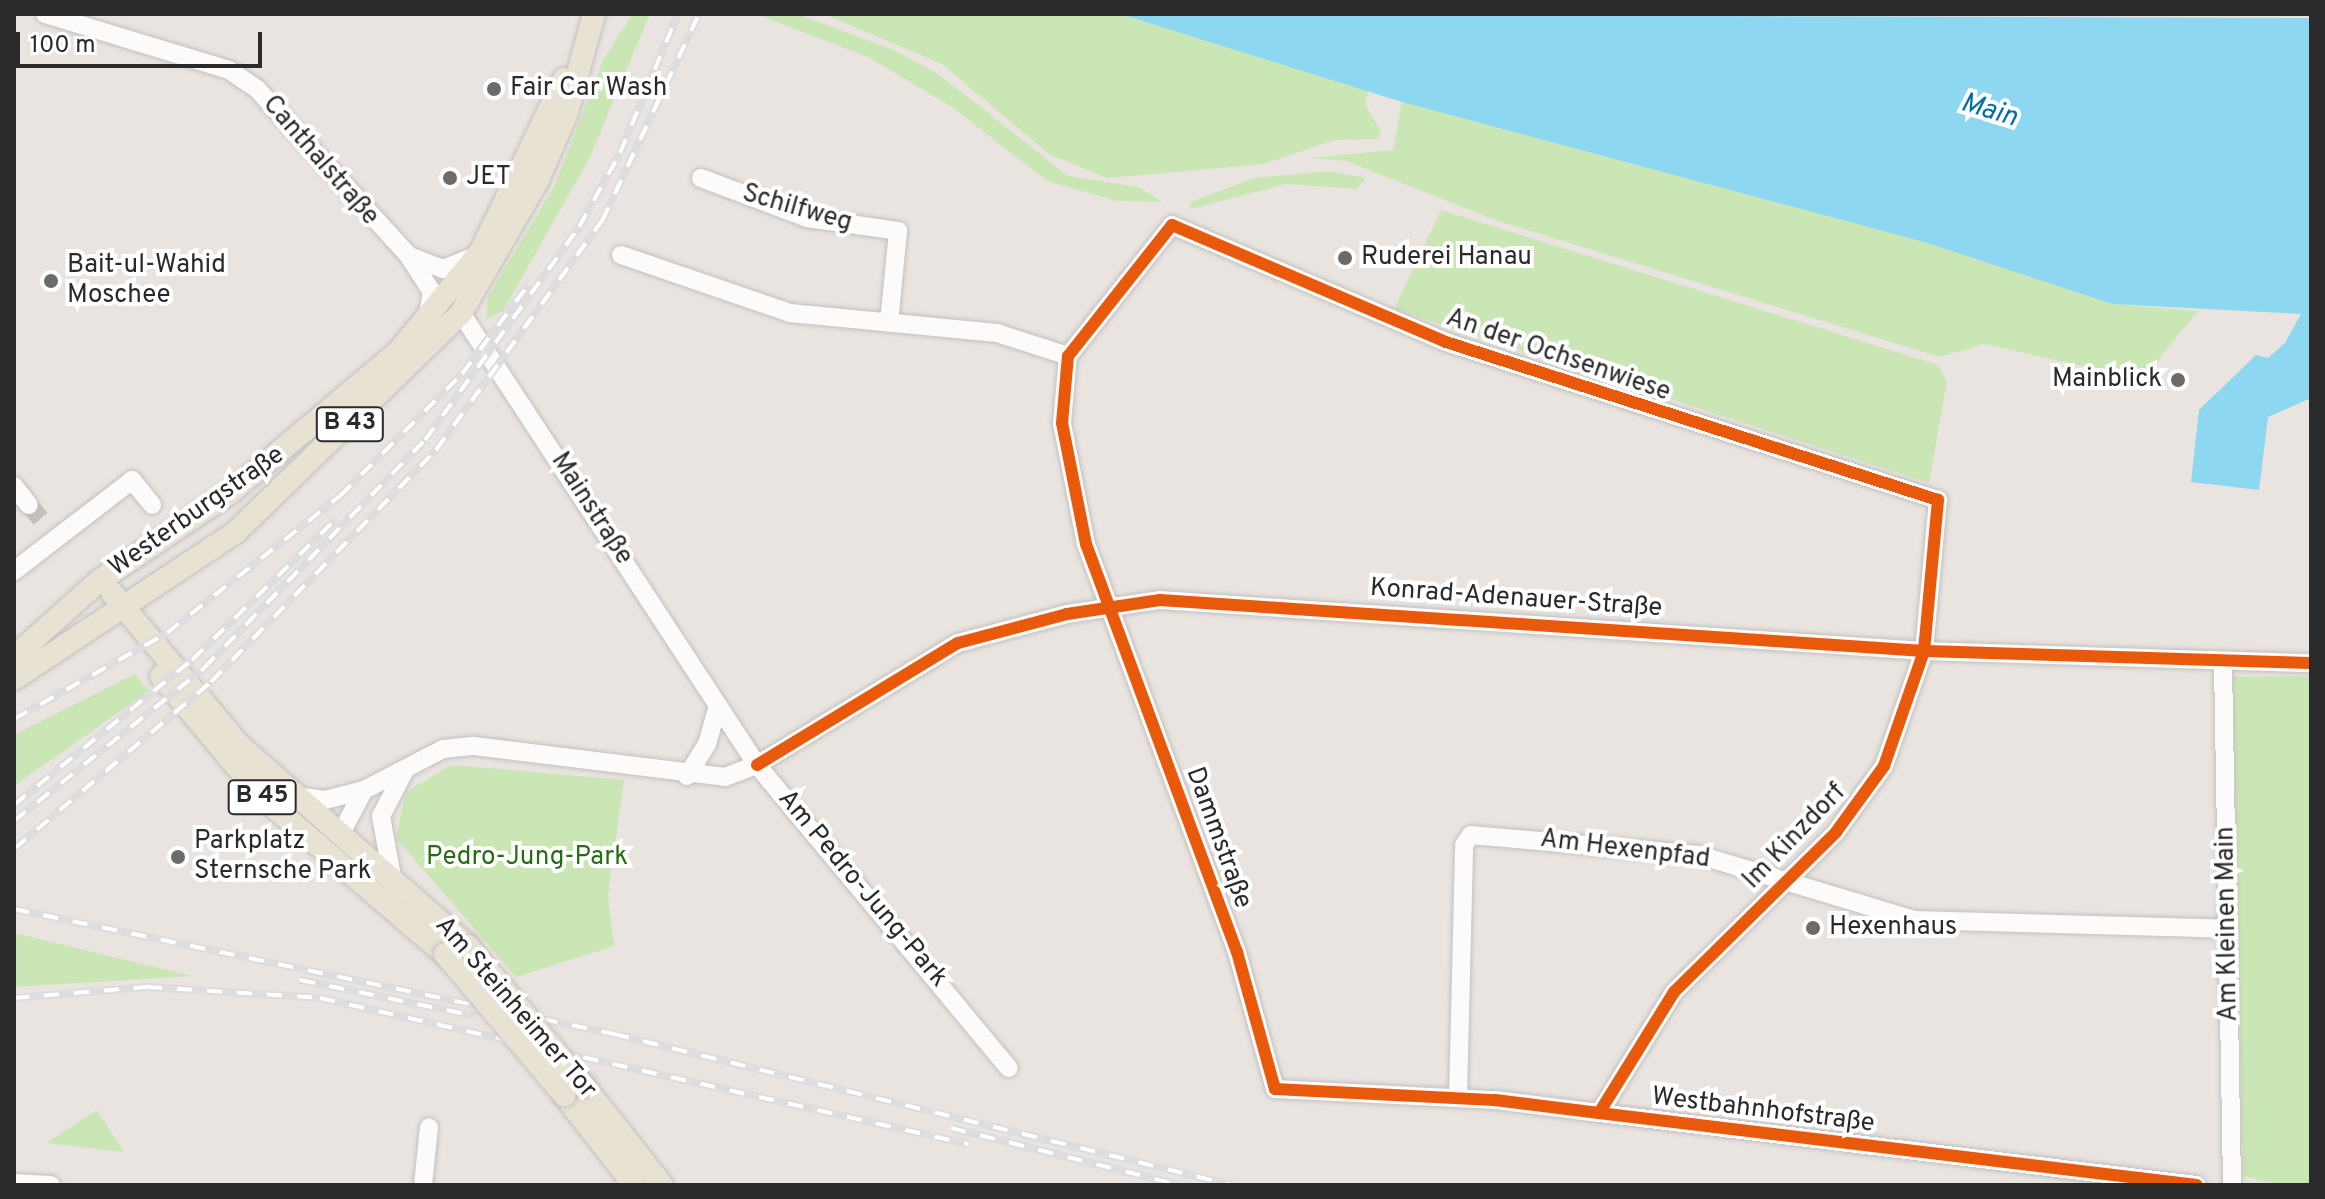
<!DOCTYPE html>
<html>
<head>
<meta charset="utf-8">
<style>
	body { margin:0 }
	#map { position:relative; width:2325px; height:1199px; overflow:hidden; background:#e9e4df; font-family:Overpass,sans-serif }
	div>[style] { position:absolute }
	.green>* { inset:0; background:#cae6b5 }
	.water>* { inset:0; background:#8dd7f0 }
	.minor-tunnel>* { height:18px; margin-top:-9px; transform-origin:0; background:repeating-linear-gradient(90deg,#c3bfbb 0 18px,transparent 0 27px) }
	.roads { filter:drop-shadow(0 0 2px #c2c0c1) drop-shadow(0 0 2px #c2c0c1) }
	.minor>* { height:18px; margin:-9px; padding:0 9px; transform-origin:9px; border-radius:9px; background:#fcfbfa }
	.major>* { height:22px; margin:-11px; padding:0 11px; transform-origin:11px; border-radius:11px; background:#e7e2d2 }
	.rail>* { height:8px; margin-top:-4px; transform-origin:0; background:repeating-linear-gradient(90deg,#fff 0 15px,#dddddf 0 30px); box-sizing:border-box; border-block:2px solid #dddddf }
	.bridges { filter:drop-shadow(0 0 2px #c4c3c1) drop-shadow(0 0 2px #c4c3c1) }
	.major-bridge>* { height:22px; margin:-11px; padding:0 11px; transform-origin:11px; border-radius:11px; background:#e7e2d2 }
	.cycleway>* { height:12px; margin:-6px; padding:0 6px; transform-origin:6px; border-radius:6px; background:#e8590c }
	.dots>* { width:22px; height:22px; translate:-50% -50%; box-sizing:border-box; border:4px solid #fff; border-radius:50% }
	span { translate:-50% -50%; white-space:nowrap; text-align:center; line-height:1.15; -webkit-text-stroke:8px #fff; paint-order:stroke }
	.shield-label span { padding:2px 6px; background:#fff; border:2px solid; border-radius:6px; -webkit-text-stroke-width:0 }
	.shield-label { font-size:24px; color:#2a2a2a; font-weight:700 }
	.poi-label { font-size:26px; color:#2a2a2a }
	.left { translate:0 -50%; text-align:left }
	.right { translate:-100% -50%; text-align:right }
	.street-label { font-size:26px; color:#2a2a2a }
	.park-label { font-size:26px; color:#276d14 }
	.water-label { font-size:28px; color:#036fa5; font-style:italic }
	.frame { position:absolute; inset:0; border:16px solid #2a2a2a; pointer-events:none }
	.scale { position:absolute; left:16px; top:32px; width:246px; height:36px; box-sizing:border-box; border:4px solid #2a2a2a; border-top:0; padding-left:10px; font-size:24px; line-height:28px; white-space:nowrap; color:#2a2a2a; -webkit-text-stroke:6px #fff; paint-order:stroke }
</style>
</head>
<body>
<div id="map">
	<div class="green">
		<div style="clip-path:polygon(633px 14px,650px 14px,589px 159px,503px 311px,486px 319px,488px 296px,554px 187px,604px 58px)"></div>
		<div style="clip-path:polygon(733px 14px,797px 14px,894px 50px,940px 75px,1068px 176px,1138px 187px,1163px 202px,1117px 201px,1047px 181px,952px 107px,868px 57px,761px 16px)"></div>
		<div style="clip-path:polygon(824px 14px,1120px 14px,1368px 91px,1365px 104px,1381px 132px,1378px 139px,1334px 140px,1264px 164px,1107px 178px,1049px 154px,942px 64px)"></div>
		<div style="clip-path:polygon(1402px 102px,1924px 242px,2112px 304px,2198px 311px,2142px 379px,1984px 344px,1940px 357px,1498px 221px,1346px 161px,1310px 158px,1393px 150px)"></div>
		<div style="clip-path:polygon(1330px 171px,1366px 178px,1357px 189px,1286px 184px,1190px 209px,1191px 202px,1254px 178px)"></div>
		<div style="clip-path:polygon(1441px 210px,1938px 365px,1947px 381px,1929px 483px,1394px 309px)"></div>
		<div style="clip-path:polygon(134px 674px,149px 691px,14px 786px,14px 735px)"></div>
		<div style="clip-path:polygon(2311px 676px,2311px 1185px,2283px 1185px,2243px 1176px,2233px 677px)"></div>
		<div style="clip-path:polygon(451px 765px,624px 780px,608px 895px,614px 946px,516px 977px,396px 838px,406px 792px)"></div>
		<div style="clip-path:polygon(14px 933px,192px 976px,14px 987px)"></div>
		<div style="clip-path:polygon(97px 1110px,124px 1152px,46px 1143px)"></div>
	</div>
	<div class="water">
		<div style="clip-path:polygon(1120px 14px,2311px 18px,2311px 398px,2268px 417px,2259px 490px,2191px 482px,2199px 410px,2256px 355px,2268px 358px,2285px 343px,2301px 314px,2112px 304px,1924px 242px,1402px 102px)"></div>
	</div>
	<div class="minor-tunnel">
		<div style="left:29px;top:505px;width:25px;rotate:50deg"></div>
	</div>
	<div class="roads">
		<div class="minor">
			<div style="left:45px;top:14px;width:192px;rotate:16.9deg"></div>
			<div style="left:229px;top:70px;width:34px;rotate:34deg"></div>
			<div style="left:257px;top:89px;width:226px;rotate:47.7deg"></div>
			<div style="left:409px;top:256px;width:36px;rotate:21deg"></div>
			<div style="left:443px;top:269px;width:31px;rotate:-22deg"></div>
			<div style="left:701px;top:178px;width:113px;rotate:20.7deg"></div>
			<div style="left:807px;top:218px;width:92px;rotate:8.1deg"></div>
			<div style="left:898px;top:231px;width:91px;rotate:95.6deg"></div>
			<div style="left:621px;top:255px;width:179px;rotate:18.9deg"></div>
			<div style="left:790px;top:313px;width:208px;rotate:5.5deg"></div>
			<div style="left:997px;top:333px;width:75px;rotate:17.9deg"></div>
			<div style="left:410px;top:258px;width:40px;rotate:57.1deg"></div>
			<div style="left:432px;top:292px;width:22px;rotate:100deg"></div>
			<div style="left:461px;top:313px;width:540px;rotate:56.78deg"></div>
			<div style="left:757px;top:765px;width:394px;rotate:50.3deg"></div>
			<div style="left:14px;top:486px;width:24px;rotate:52deg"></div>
			<div style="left:14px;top:571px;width:149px;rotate:-37.6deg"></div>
			<div style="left:132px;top:480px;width:32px;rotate:51deg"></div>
			<div style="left:2223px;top:663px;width:522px;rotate:89.01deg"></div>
			<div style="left:687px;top:776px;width:38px;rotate:-58deg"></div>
			<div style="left:707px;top:744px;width:40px;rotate:-74deg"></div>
			<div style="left:296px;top:796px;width:29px;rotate:8deg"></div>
			<div style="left:325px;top:800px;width:40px;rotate:-14.4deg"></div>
			<div style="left:341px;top:833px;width:49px;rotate:-61.9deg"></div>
			<div style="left:364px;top:790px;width:89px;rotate:-27.4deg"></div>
			<div style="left:443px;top:749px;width:31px;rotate:-6deg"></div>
			<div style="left:474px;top:746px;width:253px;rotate:7deg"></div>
			<div style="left:725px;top:777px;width:34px;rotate:-21deg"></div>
			<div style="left:757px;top:765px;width:235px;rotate:-31.3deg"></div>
			<div style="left:958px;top:643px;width:113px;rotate:-14.9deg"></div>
			<div style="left:1067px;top:614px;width:94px;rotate:-8.6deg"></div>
			<div style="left:1160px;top:600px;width:766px;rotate:3.82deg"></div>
			<div style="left:1924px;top:651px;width:387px;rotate:1.8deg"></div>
			<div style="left:392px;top:877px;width:62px;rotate:-100.2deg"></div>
			<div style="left:381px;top:816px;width:50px;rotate:-62.4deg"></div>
			<div style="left:1458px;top:1097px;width:252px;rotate:-88.6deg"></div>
			<div style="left:1464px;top:845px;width:12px;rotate:-55deg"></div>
			<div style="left:1471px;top:835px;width:229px;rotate:5deg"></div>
			<div style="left:1699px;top:855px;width:225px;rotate:16.8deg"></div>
			<div style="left:1914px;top:920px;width:313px;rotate:1.6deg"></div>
			<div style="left:1599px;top:1113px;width:142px;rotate:-58.2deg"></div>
			<div style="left:1674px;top:992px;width:228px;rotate:-44.6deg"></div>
			<div style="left:1836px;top:832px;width:82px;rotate:-54deg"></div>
			<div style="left:1884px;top:766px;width:122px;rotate:-70.8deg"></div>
			<div style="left:1924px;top:651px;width:152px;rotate:-84.7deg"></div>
			<div style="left:1938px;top:500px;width:517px;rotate:-162.2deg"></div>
			<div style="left:1446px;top:342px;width:298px;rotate:-156.9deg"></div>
			<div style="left:1172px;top:225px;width:167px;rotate:128.4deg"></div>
			<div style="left:1068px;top:356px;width:67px;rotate:95.1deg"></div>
			<div style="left:1062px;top:423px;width:123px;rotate:78.8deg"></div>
			<div style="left:1086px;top:544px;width:435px;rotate:69.7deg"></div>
			<div style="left:1237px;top:952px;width:142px;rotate:74.5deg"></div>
			<div style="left:1275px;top:1089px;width:220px;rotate:2.9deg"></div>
			<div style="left:1495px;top:1100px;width:105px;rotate:7.1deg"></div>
			<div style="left:1599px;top:1113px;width:602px;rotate:6.87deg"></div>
			<div style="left:14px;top:1183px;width:37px;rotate:3deg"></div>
			<div style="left:423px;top:1185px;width:58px;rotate:-84.1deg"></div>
		</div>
		<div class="major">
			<div style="left:112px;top:593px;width:198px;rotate:50.1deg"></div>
			<div style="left:239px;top:745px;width:305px;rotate:41.3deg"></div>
			<div style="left:14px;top:657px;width:114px;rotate:-41.8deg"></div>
			<div style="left:99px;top:581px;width:158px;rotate:-33.9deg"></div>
			<div style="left:230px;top:493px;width:219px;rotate:-40deg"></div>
			<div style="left:398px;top:352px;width:131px;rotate:-50.6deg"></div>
			<div style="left:481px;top:251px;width:191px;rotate:-64.2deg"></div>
			<div style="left:161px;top:676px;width:156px;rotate:50.2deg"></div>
			<div style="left:261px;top:796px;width:243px;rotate:40.7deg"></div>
			<div style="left:14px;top:679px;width:266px;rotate:-33.5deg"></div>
			<div style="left:236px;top:532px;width:314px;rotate:-44.2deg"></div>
			<div style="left:461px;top:313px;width:154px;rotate:-59.9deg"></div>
			<div style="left:538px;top:180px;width:73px;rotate:-66.6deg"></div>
			<div style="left:567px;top:113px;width:103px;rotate:-74.7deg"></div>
			<div style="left:584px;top:1086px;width:126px;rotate:51.8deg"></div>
			<div style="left:564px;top:1095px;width:114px;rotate:52.1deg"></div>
		</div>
	</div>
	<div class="rail">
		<div style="left:14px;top:719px;width:176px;rotate:-29.3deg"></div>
		<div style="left:167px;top:633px;width:221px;rotate:-38.4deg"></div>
		<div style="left:340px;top:496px;width:173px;rotate:-45deg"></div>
		<div style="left:462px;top:374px;width:111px;rotate:-53.4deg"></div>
		<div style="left:14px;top:805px;width:230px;rotate:-39.2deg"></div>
		<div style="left:192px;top:660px;width:200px;rotate:-44.4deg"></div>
		<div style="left:14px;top:821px;width:244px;rotate:-38.8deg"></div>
		<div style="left:204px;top:668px;width:318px;rotate:-45.9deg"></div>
		<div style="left:425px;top:440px;width:263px;rotate:-54.1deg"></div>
		<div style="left:579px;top:227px;width:85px;rotate:-61deg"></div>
		<div style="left:620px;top:153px;width:151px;rotate:-67.4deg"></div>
		<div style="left:14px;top:849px;width:258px;rotate:-40.3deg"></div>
		<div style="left:211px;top:682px;width:323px;rotate:-45.9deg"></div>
		<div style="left:436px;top:450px;width:283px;rotate:-54.1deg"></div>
		<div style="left:602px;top:221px;width:229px;rotate:-64.9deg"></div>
		<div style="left:14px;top:909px;width:613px;rotate:11.77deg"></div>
		<div style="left:614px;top:1034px;width:636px;rotate:13.73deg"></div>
		<div style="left:300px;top:980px;width:180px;rotate:11.6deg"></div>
		<div style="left:14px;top:998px;width:133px;rotate:-4.7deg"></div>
		<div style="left:147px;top:987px;width:173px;rotate:3.6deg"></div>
		<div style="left:320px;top:998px;width:664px;rotate:12.7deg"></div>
		<div style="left:951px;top:1128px;width:236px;rotate:14deg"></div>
	</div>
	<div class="bridges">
		<div class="major-bridge">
			<div style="left:468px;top:946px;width:182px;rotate:50.4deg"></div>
			<div style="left:445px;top:954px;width:185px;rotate:49.8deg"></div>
		</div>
	</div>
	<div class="cycleway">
		<div style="left:757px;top:765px;width:235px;rotate:-31.3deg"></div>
		<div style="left:958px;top:643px;width:113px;rotate:-14.9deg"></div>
		<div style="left:1067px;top:614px;width:94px;rotate:-8.6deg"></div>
		<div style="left:1160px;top:600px;width:766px;rotate:3.82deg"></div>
		<div style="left:1924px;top:651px;width:387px;rotate:1.8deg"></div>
		<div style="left:1599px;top:1113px;width:142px;rotate:-58.2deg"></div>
		<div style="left:1674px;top:992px;width:228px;rotate:-44.6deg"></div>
		<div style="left:1836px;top:832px;width:82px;rotate:-54deg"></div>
		<div style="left:1884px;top:766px;width:122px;rotate:-70.8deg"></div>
		<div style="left:1924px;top:651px;width:152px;rotate:-84.7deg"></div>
		<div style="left:1938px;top:500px;width:517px;rotate:-162.2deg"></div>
		<div style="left:1446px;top:342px;width:298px;rotate:-156.9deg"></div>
		<div style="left:1172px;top:225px;width:167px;rotate:128.4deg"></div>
		<div style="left:1068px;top:356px;width:67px;rotate:95.1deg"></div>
		<div style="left:1062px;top:423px;width:123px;rotate:78.8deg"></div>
		<div style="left:1086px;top:544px;width:435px;rotate:69.7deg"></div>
		<div style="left:1237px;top:952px;width:142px;rotate:74.5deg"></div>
		<div style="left:1275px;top:1089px;width:220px;rotate:2.9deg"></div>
		<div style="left:1495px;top:1100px;width:105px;rotate:7.1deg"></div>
		<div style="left:1599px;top:1113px;width:602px;rotate:6.87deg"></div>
	</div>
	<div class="dots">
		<div style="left:494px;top:89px;background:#6d6b69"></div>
		<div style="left:450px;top:178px;background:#6d6b69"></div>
		<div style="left:1345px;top:258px;background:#6d6b69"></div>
		<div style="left:51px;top:281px;background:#6d6b69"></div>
		<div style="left:2178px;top:380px;background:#6d6b69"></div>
		<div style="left:178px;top:857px;background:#6d6b69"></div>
		<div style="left:1813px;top:928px;background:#6d6b69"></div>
	</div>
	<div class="shield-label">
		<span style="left:350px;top:424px">B 43</span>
		<span style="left:262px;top:797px">B 45</span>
	</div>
	<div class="poi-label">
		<span class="left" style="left:510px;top:89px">Fair Car Wash</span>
		<span class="left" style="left:466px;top:178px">JET</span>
		<span class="left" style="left:1361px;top:258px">Ruderei Hanau</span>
		<span class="left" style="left:67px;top:281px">Bait-ul-Wahid<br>Moschee</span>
		<span class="right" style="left:2162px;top:380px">Mainblick</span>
		<span class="left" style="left:194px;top:857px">Parkplatz<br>Sternsche Park</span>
		<span class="left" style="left:1829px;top:928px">Hexenhaus</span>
	</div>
	<div class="street-label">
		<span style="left:320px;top:161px;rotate:49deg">Canthalstraße</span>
		<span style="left:797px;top:209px;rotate:16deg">Schilfweg</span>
		<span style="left:1558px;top:356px;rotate:19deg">An der Ochsenwiese</span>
		<span style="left:591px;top:509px;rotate:57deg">Mainstraße</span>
		<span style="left:197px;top:512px;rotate:-35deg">Westerburgstraße</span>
		<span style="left:1516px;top:599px;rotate:4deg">Konrad-Adenauer-Straße</span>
		<span style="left:1795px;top:837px;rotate:-46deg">Im Kinzdorf</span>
		<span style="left:1218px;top:838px;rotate:70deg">Dammstraße</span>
		<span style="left:1625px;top:850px;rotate:7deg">Am Hexenpfad</span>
		<span style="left:862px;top:889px;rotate:50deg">Am Pedro-Jung-Park</span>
		<span style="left:2228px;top:924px;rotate:-91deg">Am Kleinen Main</span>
		<span style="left:515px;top:1008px;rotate:49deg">Am Steinheimer Tor</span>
		<span style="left:1763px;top:1111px;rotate:7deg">Westbahnhofstraße</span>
	</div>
	<div class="park-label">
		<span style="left:527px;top:858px">Pedro-Jung-Park</span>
	</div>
	<div class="water-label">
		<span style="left:1989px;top:111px;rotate:17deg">Main</span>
	</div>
	<div class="frame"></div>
	<div class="scale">100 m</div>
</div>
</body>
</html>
